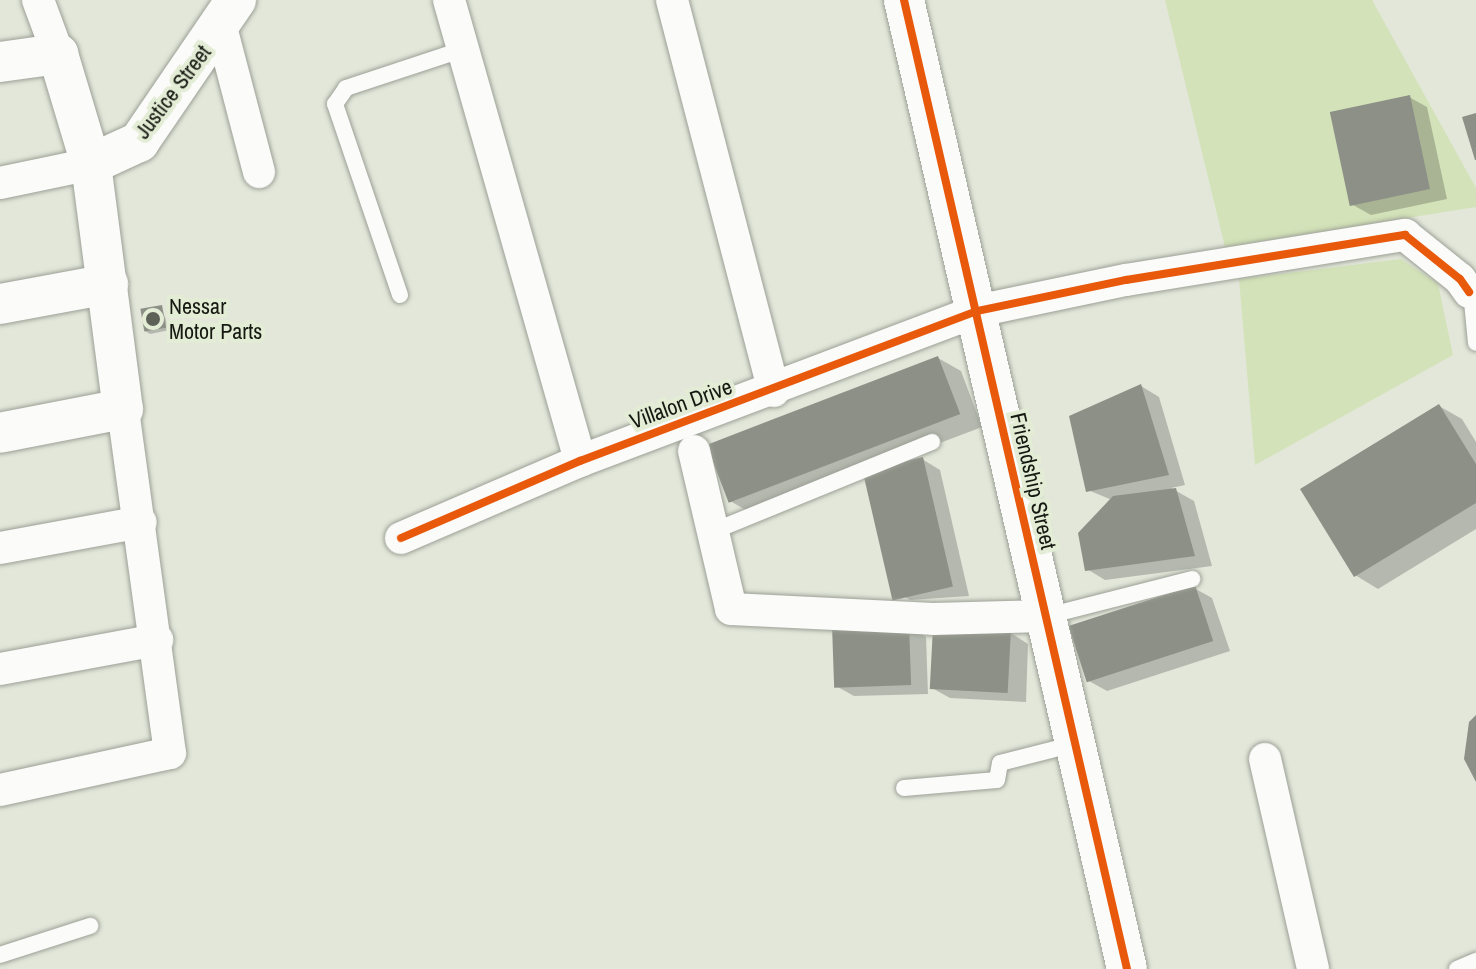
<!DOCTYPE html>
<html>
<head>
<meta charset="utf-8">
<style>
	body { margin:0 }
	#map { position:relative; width:1476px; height:969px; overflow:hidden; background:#e2e7da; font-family:"Archivo Narrow",sans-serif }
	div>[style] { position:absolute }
	.green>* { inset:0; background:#d3e2b8 }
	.shadow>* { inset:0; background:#0003 }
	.building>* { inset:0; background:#8c9086; transform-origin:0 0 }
	.roads { filter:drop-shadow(0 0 2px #9ca096) drop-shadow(0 0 2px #9ca096) }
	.service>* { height:16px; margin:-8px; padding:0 8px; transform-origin:8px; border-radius:8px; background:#fbfbf9 }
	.minor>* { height:32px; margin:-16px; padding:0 16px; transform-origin:16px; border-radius:16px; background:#fbfbf9 }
	.tertiary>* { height:40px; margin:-20px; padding:0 20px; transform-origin:20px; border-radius:20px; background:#fbfbf9 }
	.cycleway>* { height:8px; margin:-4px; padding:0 4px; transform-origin:4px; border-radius:4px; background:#e8590c }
	.dots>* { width:22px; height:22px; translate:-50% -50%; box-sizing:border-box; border:4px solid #e3ecd5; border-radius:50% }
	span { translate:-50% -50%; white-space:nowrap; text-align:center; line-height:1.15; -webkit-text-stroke:8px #e3ecd5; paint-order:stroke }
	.street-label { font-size:22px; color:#161911 }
	.poi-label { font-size:22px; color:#161911 }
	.left { translate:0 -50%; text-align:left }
</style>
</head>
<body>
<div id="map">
	<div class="green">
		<div style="clip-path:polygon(1165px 0,1372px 0,1476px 188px,1476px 207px,1225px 247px)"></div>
		<div style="clip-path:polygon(1401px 259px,1438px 284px,1453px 355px,1255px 465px,1239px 279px)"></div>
	</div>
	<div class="shadow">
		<div style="clip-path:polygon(1409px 97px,1427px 107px,1447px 199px,1371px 215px,1353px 205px)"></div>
		<div style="clip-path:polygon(161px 307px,170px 330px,150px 334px,145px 331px)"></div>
		<div style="clip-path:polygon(938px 358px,961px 371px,982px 427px,753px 514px,730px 501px)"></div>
		<div style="clip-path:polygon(1141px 386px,1159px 397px,1185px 485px,1171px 488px,1194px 501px,1212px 566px,1105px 580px,1087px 569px,1112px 500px,1088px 490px)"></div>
		<div style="clip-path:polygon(1439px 406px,1462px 419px,1476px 442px,1476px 529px,1378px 589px,1355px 575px)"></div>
		<div style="clip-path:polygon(922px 459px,940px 470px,969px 596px,910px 600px,892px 589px)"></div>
		<div style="clip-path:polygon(1194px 588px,1212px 598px,1230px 651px,1107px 691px,1089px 681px)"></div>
		<div style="clip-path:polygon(909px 626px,926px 637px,928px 694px,854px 696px,836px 686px)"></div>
		<div style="clip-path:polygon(1011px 633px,1028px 644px,1026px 702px,950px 698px,932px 688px)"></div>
	</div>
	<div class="building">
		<div style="left:1410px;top:95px;width:96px;height:82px;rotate:78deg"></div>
		<div style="clip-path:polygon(1476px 113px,1476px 160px,1475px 160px,1462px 117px)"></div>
		<div style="left:162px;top:305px;width:23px;height:22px;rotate:80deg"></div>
		<div style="left:938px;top:356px;width:62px;height:248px;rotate:69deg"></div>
		<div style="clip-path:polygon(1141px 384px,1169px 475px,1086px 492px,1069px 416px)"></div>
		<div style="clip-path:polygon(1439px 404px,1476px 464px,1476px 503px,1354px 577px,1300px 489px)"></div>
		<div style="left:923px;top:457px;width:133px;height:62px;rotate:77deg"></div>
		<div style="clip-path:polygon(1176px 488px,1195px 556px,1085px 571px,1078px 533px,1113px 496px)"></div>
		<div style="left:1195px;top:585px;width:59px;height:133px;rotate:72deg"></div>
		<div style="left:909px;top:624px;width:61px;height:77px;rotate:88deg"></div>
		<div style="left:933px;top:627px;width:78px;height:62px;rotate:3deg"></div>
		<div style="clip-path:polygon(1476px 715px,1476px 782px,1464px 759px,1469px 722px)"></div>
	</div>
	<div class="roads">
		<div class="service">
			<div style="left:1471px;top:291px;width:52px;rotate:84.5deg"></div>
			<div style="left:400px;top:295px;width:202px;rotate:-108.8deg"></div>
			<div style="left:335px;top:104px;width:19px;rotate:-55deg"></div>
			<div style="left:346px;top:88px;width:124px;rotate:-18.3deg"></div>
			<div style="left:709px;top:533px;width:241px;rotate:-22.2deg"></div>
			<div style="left:1047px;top:616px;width:150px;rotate:-14.3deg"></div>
			<div style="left:904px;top:788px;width:93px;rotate:-4.9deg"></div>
			<div style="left:997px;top:780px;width:17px;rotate:-80deg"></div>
			<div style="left:1000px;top:763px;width:77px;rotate:-14.2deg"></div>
			<div style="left:0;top:955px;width:95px;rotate:-17.9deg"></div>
			<div style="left:1457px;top:969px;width:21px;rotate:-23deg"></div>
		</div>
		<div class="minor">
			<div style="left:38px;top:0;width:58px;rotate:69.7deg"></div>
			<div style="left:449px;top:0;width:479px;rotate:74.1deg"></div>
			<div style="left:672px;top:0;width:404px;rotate:75.4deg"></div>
			<div style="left:221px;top:27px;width:150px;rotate:75.3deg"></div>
			<div style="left:0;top:183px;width:93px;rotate:-11.8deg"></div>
			<div style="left:694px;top:451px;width:162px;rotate:76.8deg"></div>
			<div style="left:731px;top:609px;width:202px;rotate:2.8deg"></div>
			<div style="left:933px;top:619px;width:112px;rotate:-1.5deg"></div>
			<div style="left:401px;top:538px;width:195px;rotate:-23.3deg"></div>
			<div style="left:580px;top:461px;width:424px;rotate:-20.7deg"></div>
			<div style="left:977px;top:311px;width:152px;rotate:-11.8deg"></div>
			<div style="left:1126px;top:280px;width:283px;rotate:-9.2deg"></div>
			<div style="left:1405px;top:235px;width:70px;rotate:38.7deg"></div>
			<div style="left:1460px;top:279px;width:16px;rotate:55deg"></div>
			<div style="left:0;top:548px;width:143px;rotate:-10.4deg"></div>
			<div style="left:0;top:669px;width:160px;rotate:-10.5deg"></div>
			<div style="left:1265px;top:759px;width:215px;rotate:77.1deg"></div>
			<div style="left:0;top:790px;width:174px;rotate:-12.3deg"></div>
			<div style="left:170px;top:753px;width:347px;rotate:-97.8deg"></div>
		</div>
		<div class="tertiary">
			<div style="left:904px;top:0;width:994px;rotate:77.04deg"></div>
			<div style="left:0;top:62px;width:59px;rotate:-7.9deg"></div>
			<div style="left:58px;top:54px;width:115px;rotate:73.3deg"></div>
			<div style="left:91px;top:164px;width:247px;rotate:82.6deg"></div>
			<div style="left:123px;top:409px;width:125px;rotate:169deg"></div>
			<div style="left:91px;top:164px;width:53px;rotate:-24.6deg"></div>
			<div style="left:139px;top:142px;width:172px;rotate:-55.7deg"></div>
			<div style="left:0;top:304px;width:110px;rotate:-10.5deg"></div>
		</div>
	</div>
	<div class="cycleway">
		<div style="left:904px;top:0;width:994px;rotate:77.04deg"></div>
		<div style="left:401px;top:538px;width:195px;rotate:-23.3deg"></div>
		<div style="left:580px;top:461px;width:424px;rotate:-20.7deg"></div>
		<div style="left:977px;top:311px;width:152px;rotate:-11.8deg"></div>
		<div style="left:1126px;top:280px;width:283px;rotate:-9.2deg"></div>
		<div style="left:1405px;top:235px;width:70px;rotate:38.7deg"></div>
		<div style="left:1460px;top:279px;width:16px;rotate:55deg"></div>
	</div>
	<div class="dots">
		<div style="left:153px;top:319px;background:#5d6157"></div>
	</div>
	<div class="street-label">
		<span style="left:173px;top:92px;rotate:-53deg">Justice Street</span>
		<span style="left:681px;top:404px;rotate:-20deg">Villalon Drive</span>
		<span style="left:1033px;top:481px;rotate:77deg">Friendship Street</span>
	</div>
	<div class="poi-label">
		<span class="left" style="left:169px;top:319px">Nessar<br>Motor Parts</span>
	</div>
</div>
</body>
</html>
